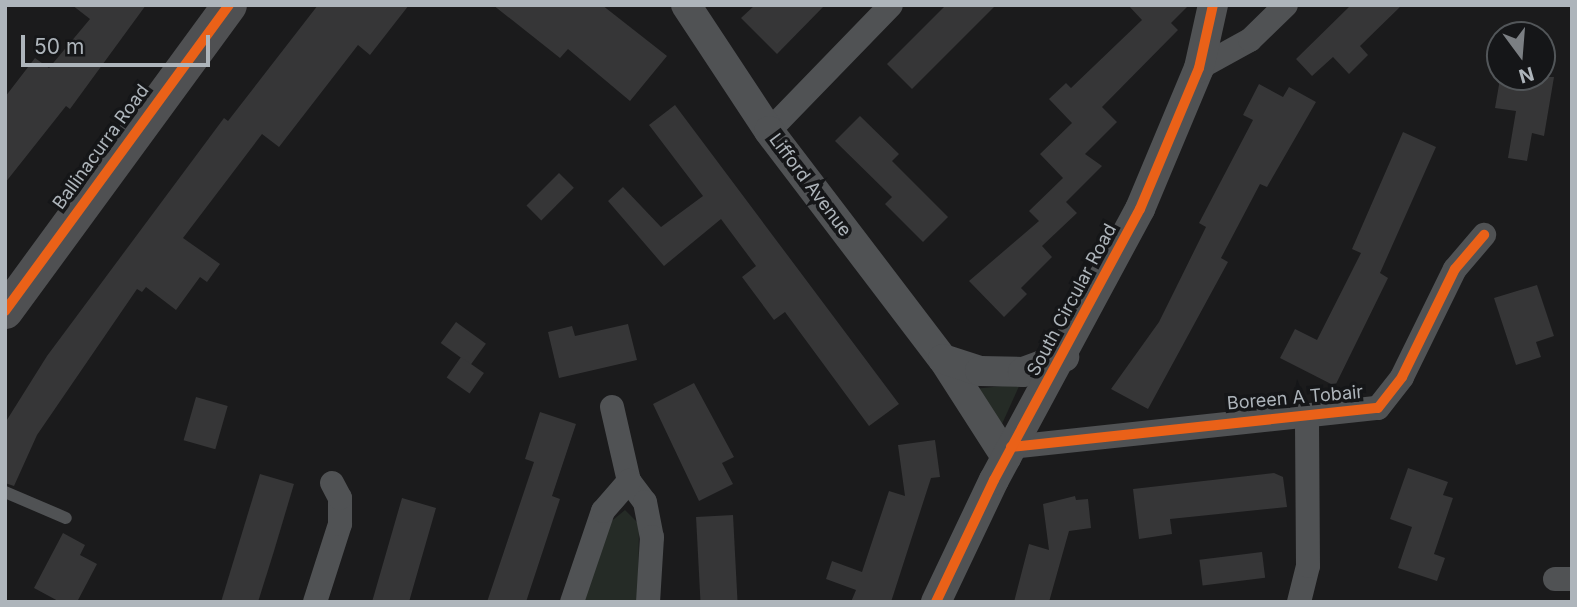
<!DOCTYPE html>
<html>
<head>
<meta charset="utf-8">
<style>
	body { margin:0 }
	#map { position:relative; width:1577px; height:607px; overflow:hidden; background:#1b1b1c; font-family:Inter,sans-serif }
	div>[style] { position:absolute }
	.green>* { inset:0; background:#252b26 }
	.building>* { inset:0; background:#363637; transform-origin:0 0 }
	.service>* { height:12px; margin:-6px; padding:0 6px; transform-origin:6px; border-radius:6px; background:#505254 }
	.minor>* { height:24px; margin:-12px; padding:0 12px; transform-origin:12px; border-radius:12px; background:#505254 }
	.tertiary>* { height:30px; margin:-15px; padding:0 15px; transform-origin:15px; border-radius:15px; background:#505254 }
	.secondary>* { height:35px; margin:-17.5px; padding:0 17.5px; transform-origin:17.5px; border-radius:17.5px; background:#4f5052 }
	.cycleway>* { height:10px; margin:-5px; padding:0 5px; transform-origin:5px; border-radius:5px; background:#ea6118 }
	span { translate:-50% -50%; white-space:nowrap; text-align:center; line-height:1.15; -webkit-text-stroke:7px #151618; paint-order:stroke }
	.street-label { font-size:18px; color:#aeb5bb }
	.frame { position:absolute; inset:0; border:7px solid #aeb5bb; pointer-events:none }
	.north { position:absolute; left:1486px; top:21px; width:70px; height:70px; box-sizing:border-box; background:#151618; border:2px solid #525659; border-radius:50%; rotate:164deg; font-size:19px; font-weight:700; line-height:28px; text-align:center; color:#aeb5bb }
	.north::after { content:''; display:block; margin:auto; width:24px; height:32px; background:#7b7f83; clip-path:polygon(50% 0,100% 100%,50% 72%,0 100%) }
	.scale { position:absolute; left:21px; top:35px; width:189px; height:32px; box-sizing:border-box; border:4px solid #aeb5bb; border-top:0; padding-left:9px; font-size:21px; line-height:24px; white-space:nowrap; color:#aeb5bb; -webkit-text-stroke:5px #151618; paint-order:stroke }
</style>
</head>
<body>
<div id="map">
	<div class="green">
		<div style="clip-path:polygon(1020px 384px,1002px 424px,974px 389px)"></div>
		<div style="clip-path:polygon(625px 510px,639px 524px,638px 602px,583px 602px,608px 524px)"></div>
	</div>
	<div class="building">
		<div style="clip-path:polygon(72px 5px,146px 5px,70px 109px,66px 106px,5px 183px,5px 97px,35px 58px,49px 68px,90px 19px)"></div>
		<div style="clip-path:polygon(318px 5px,409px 5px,370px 55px,358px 45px,279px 147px,262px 134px,183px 238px,220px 264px,207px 282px,200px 277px,176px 310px,146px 287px,142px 292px,137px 289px,37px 435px,14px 486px,5px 483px,5px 423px,47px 356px,224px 118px,228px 121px)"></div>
		<div style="clip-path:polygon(493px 5px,602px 5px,667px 56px,630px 101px,568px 49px,560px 58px)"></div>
		<div style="clip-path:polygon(755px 5px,825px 5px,777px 54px,741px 18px)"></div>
		<div style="clip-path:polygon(946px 5px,996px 5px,912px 89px,887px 64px)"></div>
		<div style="clip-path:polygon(1128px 5px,1189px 5px,1171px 23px,1178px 30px,1102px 107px,1117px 122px,1085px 154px,1102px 166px,1066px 202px,1077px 213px,1042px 246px,1052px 257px,1021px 288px,1027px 294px,1004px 317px,969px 281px,1039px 221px,1029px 211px,1063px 178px,1040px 154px,1072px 123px,1049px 99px,1066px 83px,1071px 88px,1142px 20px)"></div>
		<div style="clip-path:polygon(1351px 5px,1402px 5px,1360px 46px,1368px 55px,1349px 74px,1333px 57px,1312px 76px,1296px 59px)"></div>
		<div style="clip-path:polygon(1521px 77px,1554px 77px,1544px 136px,1532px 133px,1527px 161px,1508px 158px,1516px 111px,1495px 108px,1500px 79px,1520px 82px)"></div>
		<div style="clip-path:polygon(1259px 84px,1283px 97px,1289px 87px,1316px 102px,1267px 187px,1260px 184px,1221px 258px,1228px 262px,1148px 409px,1111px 389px,1159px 322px,1206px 227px,1199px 223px,1253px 120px,1243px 115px)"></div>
		<div style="clip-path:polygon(675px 105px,899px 404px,869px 426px,785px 312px,774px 320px,742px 277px,756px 266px,721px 219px,664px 266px,608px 201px,623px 187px,661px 227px,703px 196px,649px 125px)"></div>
		<div style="clip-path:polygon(860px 116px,899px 154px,892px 161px,948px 217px,923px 242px,885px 204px,892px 197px,835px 141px)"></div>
		<div style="clip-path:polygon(1403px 132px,1436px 147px,1380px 273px,1388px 278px,1335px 386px,1280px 358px,1295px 329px,1317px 340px,1361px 253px,1352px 249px)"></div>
		<div style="left:559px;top:173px;width:21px;height:46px;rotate:45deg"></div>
		<div style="clip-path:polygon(1537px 285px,1554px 336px,1536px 342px,1541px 357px,1516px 365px,1494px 298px)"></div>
		<div style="left:456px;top:322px;width:37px;height:26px;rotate:36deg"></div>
		<div style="clip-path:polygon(628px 324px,637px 360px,559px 378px,548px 332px,572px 326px,575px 336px)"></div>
		<div style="left:461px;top:357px;width:28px;height:25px;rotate:35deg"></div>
		<div style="clip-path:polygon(694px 383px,734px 457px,722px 463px,733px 484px,699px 501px,653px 404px)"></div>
		<div style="left:196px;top:397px;width:33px;height:45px;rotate:16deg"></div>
		<div style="clip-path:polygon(540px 412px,576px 424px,552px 496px,560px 499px,526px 602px,487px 602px,534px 462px,525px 459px)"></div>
		<div style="clip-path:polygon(935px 440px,940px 477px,931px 478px,891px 602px,851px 602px,856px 590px,826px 579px,832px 561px,862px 572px,889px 491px,905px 496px,898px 445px)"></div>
		<div style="clip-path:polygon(1408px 468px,1448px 482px,1443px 495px,1453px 498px,1434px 554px,1445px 558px,1437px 581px,1398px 568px,1412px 527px,1390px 519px)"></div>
		<div style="clip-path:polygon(1274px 473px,1283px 477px,1287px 507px,1170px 519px,1172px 534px,1139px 539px,1133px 489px)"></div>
		<div style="clip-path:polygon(260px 474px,294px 484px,274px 551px,258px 602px,221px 602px)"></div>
		<div style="clip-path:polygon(1075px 496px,1076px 500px,1088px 499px,1091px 528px,1069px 531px,1049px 602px,1014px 602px,1029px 544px,1049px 550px,1043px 504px)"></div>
		<div style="clip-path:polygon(402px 498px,436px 508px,415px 581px,409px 602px,372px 602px)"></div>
		<div style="left:733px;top:515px;width:87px;height:37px;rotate:87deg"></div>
		<div style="clip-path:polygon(63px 533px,85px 545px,80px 555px,97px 564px,77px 602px,60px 602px,34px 588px)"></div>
		<div style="left:1262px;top:552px;width:26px;height:63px;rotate:83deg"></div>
	</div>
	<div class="service">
		<div style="left:5px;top:492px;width:66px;rotate:23.1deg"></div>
	</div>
	<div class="minor">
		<div style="left:1199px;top:68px;width:58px;rotate:-28.8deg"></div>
		<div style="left:1250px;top:40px;width:50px;rotate:-44.2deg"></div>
		<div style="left:769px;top:131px;width:175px;rotate:-45.9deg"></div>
		<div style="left:612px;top:407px;width:76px;rotate:77.1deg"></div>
		<div style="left:629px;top:481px;width:26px;rotate:53deg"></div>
		<div style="left:645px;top:502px;width:36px;rotate:79deg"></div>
		<div style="left:652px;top:537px;width:65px;rotate:93.5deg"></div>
		<div style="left:1011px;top:447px;width:369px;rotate:-6.1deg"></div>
		<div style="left:1378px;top:408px;width:39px;rotate:-52deg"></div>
		<div style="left:1402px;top:377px;width:120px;rotate:-63.9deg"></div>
		<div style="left:1455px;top:269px;width:45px;rotate:-49.5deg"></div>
		<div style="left:1555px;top:579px;width:17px"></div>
		<div style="left:315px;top:602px;width:82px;rotate:-72.2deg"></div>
		<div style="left:340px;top:524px;width:26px;rotate:-90deg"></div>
		<div style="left:340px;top:498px;width:17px;rotate:-118deg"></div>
		<div style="left:572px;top:602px;width:96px;rotate:-71.2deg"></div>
		<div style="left:603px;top:511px;width:40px;rotate:-49deg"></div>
		<div style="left:1299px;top:602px;width:37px;rotate:-76deg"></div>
		<div style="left:1308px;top:566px;width:149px;rotate:-90.4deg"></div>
	</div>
	<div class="tertiary">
		<div style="left:686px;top:5px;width:151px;rotate:56.6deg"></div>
		<div style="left:769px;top:131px;width:287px;rotate:52.7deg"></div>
		<div style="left:943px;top:359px;width:117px;rotate:57.3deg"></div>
		<div style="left:943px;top:359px;width:39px;rotate:18deg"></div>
		<div style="left:980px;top:371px;width:43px;rotate:1.3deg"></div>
		<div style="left:1023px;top:372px;width:44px;rotate:-20.1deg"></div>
		<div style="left:936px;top:602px;width:135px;rotate:-64.6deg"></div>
		<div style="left:994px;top:480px;width:308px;rotate:-61.7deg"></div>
		<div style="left:1140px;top:209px;width:153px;rotate:-67.3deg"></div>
		<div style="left:1199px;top:68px;width:65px;rotate:-77.5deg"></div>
	</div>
	<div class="secondary">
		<div style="left:5px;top:311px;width:379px;rotate:-53.8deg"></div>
	</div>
	<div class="cycleway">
		<div style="left:5px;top:311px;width:379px;rotate:-53.8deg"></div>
		<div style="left:1011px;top:447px;width:369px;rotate:-6.1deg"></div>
		<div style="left:1378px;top:408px;width:39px;rotate:-52deg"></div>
		<div style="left:1402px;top:377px;width:120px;rotate:-63.9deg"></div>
		<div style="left:1455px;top:269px;width:45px;rotate:-49.5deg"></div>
		<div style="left:936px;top:602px;width:135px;rotate:-64.6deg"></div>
		<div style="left:994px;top:480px;width:308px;rotate:-61.7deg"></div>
		<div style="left:1140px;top:209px;width:153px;rotate:-67.3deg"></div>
		<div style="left:1199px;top:68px;width:65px;rotate:-77.5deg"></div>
	</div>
	<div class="street-label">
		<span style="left:101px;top:147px;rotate:-54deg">Ballinacurra Road</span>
		<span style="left:810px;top:185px;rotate:53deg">Lifford Avenue</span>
		<span style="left:1072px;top:300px;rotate:-62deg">South Circular Road</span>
		<span style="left:1295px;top:398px;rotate:-5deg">Boreen A Tobair</span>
	</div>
	<div class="frame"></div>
	<div class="north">N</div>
	<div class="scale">50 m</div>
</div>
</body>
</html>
